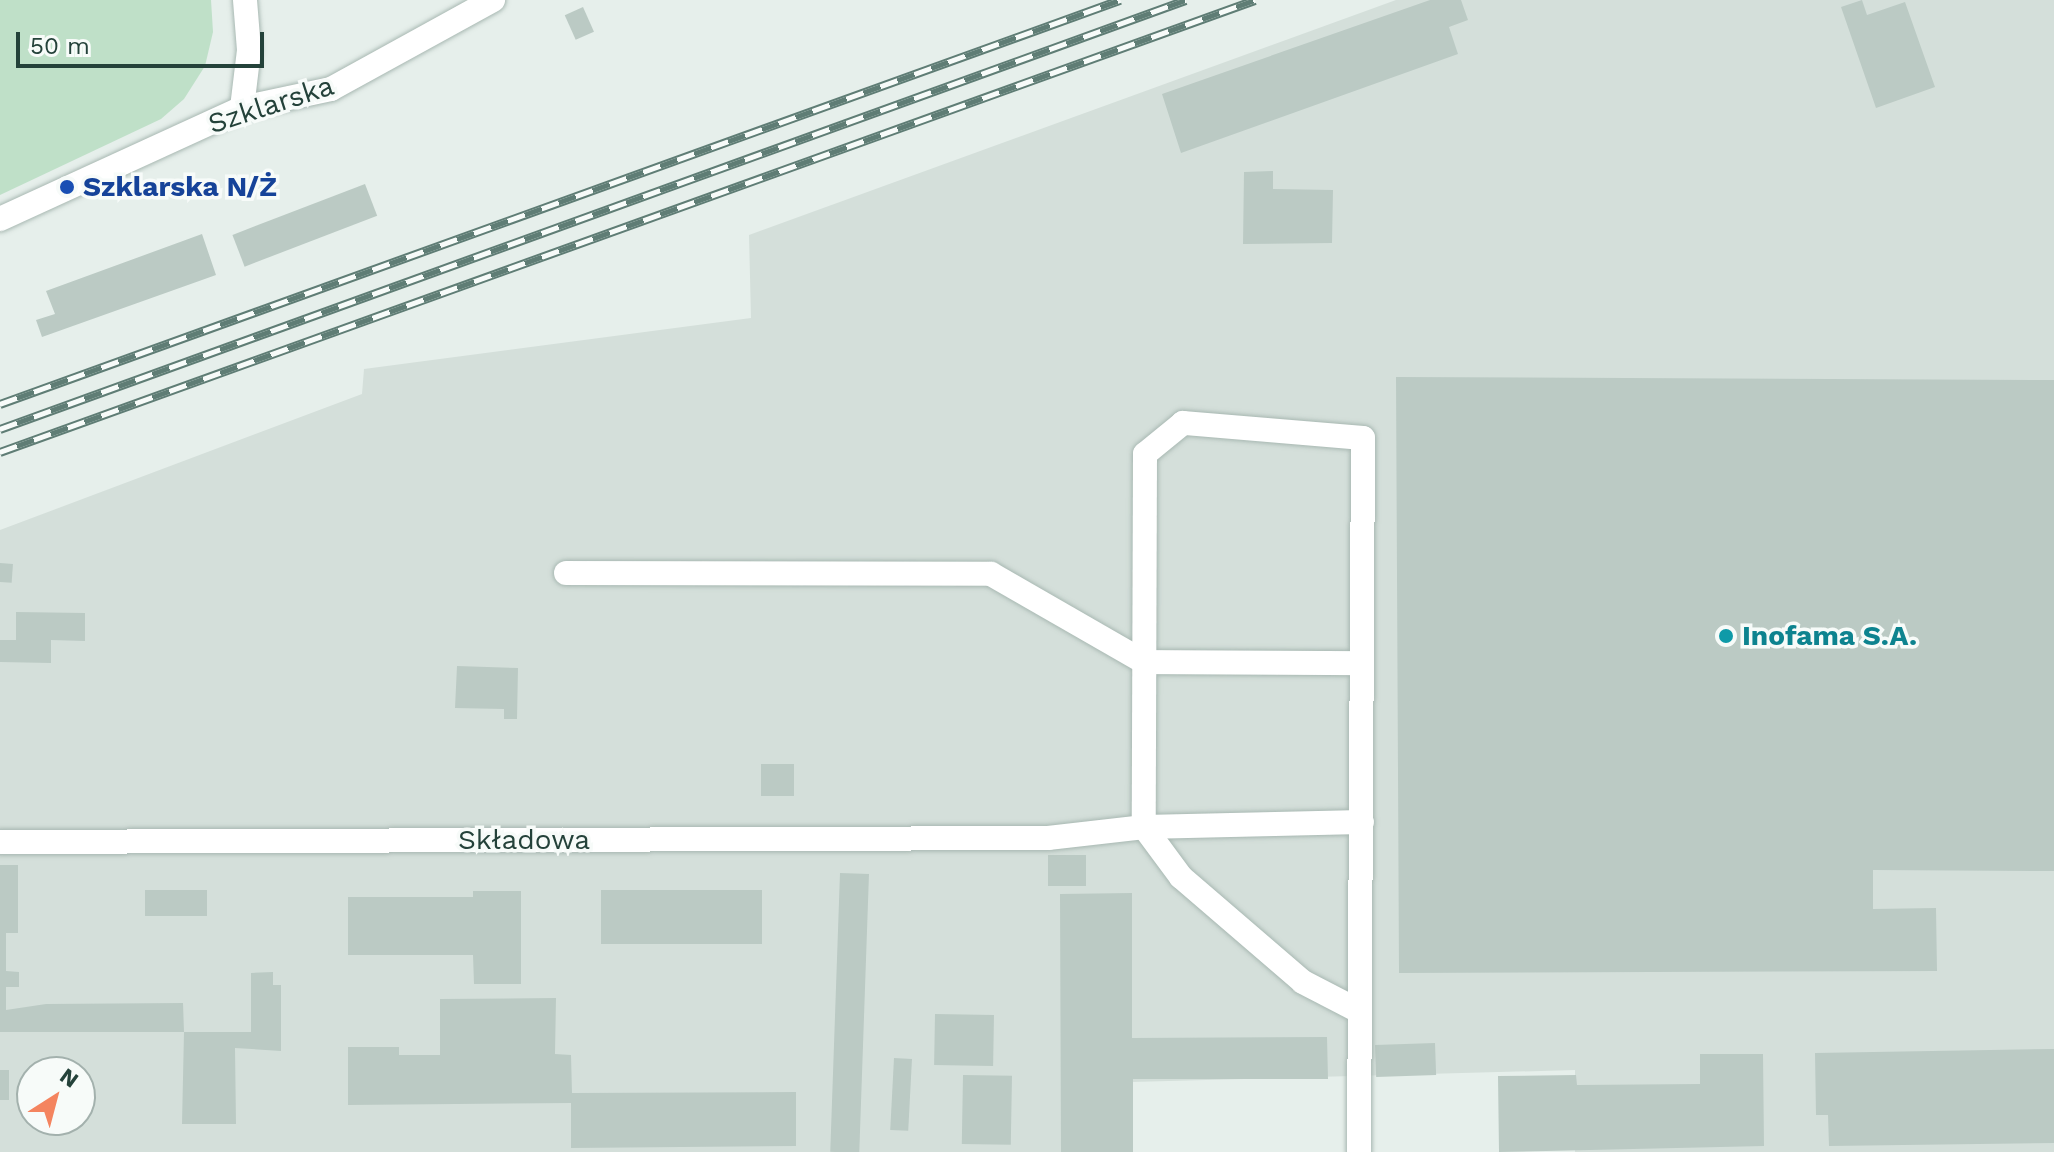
<!DOCTYPE html>
<html>
<head>
<meta charset="utf-8">
<style>
	body { margin:0 }
	#map { position:relative; width:2054px; height:1152px; overflow:hidden; background:#e6efeb; font-family:"Work Sans",sans-serif }
	div>[style] { position:absolute }
	.built>* { inset:0; background:#d4dfda }
	.green>* { inset:0; background:#bfe0c8 }
	.building>* { inset:0; background:#bbcac4; transform-origin:0 0 }
	.roads { filter:drop-shadow(0 0 2px #a8b8b2) drop-shadow(0 0 2px #a8b8b2) }
	.minor>* { height:24px; margin:-12px; padding:0 12px; transform-origin:12px; border-radius:12px; background:#fff }
	.rail>* { height:9px; margin-top:-4.5px; transform-origin:0; background:repeating-linear-gradient(90deg,#f7fbf9 0 18px,#5f7d75 0 36px); box-sizing:border-box; border-block:2px solid #5f7d75 }
	.dots>* { width:22px; height:22px; translate:-50% -50%; box-sizing:border-box; border:4px solid #f7fbf9; border-radius:50% }
	span { translate:-50% -50%; white-space:nowrap; text-align:center; line-height:1.15; -webkit-text-stroke:7px #f7fbf9; paint-order:stroke }
	.street-label { font-size:28px; color:#24423a }
	.transit-label { font-size:28px; color:#164399; font-weight:700 }
	.left { translate:0 -50%; text-align:left }
	.culture-label { font-size:28px; color:#0d838f; font-weight:700 }
	.north { position:absolute; left:16px; top:1056px; width:80px; height:80px; box-sizing:border-box; background:#f7fbf9; border:2px solid #a3b1ad; border-radius:50%; rotate:36deg; font-size:22px; font-weight:700; line-height:32px; text-align:center; color:#24423a }
	.north::after { content:''; display:block; margin:auto; width:28px; height:36px; background:#f4845f; clip-path:polygon(50% 0,100% 100%,50% 72%,0 100%) }
	.scale { position:absolute; left:16px; top:32px; width:248px; height:36px; box-sizing:border-box; border:4px solid #24423a; border-top:0; padding-left:10px; font-size:24px; line-height:28px; white-space:nowrap; color:#24423a; -webkit-text-stroke:6px #f7fbf9; paint-order:stroke }
</style>
</head>
<body>
<div id="map">
	<div class="built">
		<div style="clip-path:polygon(evenodd,1396px 0,2054px 0,2054px 1152px,1575px 1152px,1575px 1070px,1131px 1082px,1131px 1152px,0 1152px,0 530px,362px 394px,364px 369px,751px 318px,749px 235px,1396px 0,32px 1072px,80px 1072px,80px 1120px,32px 1120px,32px 1072px)"></div>
	</div>
	<div class="green">
		<div style="clip-path:polygon(0 0,211px 0,213px 32px,205px 66px,184px 99px,161px 119px,0 195px)"></div>
	</div>
	<div class="building">
		<div style="clip-path:polygon(1430px 0,1461px 0,1468px 20px,1449px 27px,1458px 54px,1181px 153px,1162px 94px)"></div>
		<div style="clip-path:polygon(1862px 0,1867px 15px,1905px 2px,1935px 87px,1876px 108px,1841px 7px)"></div>
		<div style="left:583px;top:7px;width:27px;height:20px;rotate:66deg"></div>
		<div style="clip-path:polygon(1273px 171px,1273px 189px,1333px 190px,1332px 243px,1243px 244px,1244px 172px)"></div>
		<div style="left:365px;top:184px;width:34px;height:142px;rotate:69deg"></div>
		<div style="clip-path:polygon(202px 234px,216px 275px,42px 337px,36px 320px,55px 314px,46px 291px)"></div>
		<div style="clip-path:polygon(1396px 377px,2054px 380px,2054px 871px,1873px 870px,1873px 909px,1936px 908px,1937px 971px,1399px 973px)"></div>
		<div style="left:0;top:563px;width:13px;height:19px;rotate:4deg"></div>
		<div style="clip-path:polygon(16px 612px,85px 613px,85px 641px,51px 640px,51px 663px,0 662px,0 640px,16px 640px)"></div>
		<div style="clip-path:polygon(457px 666px,518px 668px,517px 719px,504px 719px,504px 709px,455px 708px)"></div>
		<div style="left:794px;top:764px;width:32px;height:33px;rotate:90deg"></div>
		<div style="left:1086px;top:855px;width:31px;height:38px;rotate:90deg"></div>
		<div style="clip-path:polygon(0 865px,18px 865px,18px 933px,6px 933px,6px 971px,19px 972px,19px 987px,6px 987px,6px 1010px,46px 1004px,183px 1003px,184px 1032px,251px 1032px,251px 973px,273px 972px,273px 985px,281px 985px,281px 1051px,235px 1048px,236px 1124px,182px 1124px,184px 1032px,0 1032px)"></div>
		<div style="left:840px;top:873px;width:29px;height:279px;rotate:2deg"></div>
		<div style="left:145px;top:890px;width:62px;height:26px"></div>
		<div style="left:601px;top:890px;width:161px;height:54px"></div>
		<div style="clip-path:polygon(473px 891px,521px 891px,521px 984px,474px 984px,473px 955px,348px 955px,348px 897px,473px 897px)"></div>
		<div style="clip-path:polygon(1132px 893px,1132px 1038px,1327px 1037px,1328px 1079px,1133px 1079px,1133px 1152px,1061px 1152px,1060px 894px)"></div>
		<div style="clip-path:polygon(556px 998px,555px 1054px,571px 1055px,572px 1093px,796px 1092px,796px 1146px,571px 1148px,571px 1103px,348px 1105px,348px 1047px,399px 1047px,399px 1055px,440px 1055px,440px 999px)"></div>
		<div style="left:935px;top:1014px;width:59px;height:51px;rotate:1deg"></div>
		<div style="left:1435px;top:1043px;width:32px;height:60px;rotate:88deg"></div>
		<div style="clip-path:polygon(2054px 1049px,2054px 1143px,1829px 1146px,1828px 1115px,1816px 1115px,1815px 1053px)"></div>
		<div style="clip-path:polygon(1700px 1054px,1763px 1054px,1764px 1146px,1499px 1152px,1498px 1076px,1576px 1075px,1577px 1085px,1700px 1084px)"></div>
		<div style="left:894px;top:1058px;width:18px;height:72px;rotate:3deg"></div>
		<div style="left:0;top:1070px;width:9px;height:30px"></div>
		<div style="left:963px;top:1075px;width:49px;height:69px;rotate:1deg"></div>
	</div>
	<div class="roads">
		<div class="minor">
			<div style="left:242px;top:108px;width:58px;rotate:-83.1deg"></div>
			<div style="left:249px;top:50px;width:50px;rotate:-94.6deg"></div>
			<div style="left:0;top:219px;width:266px;rotate:-24.6deg"></div>
			<div style="left:242px;top:108px;width:91px;rotate:-12.1deg"></div>
			<div style="left:331px;top:89px;width:185px;rotate:-28.8deg"></div>
			<div style="left:566px;top:573px;width:425px;rotate:0.1deg"></div>
			<div style="left:991px;top:574px;width:177px;rotate:29.9deg"></div>
			<div style="left:1144px;top:662px;width:218px;rotate:0.3deg"></div>
			<div style="left:0;top:842px;width:1048px;rotate:-0.22deg"></div>
			<div style="left:1048px;top:838px;width:97px;rotate:-6.5deg"></div>
			<div style="left:1144px;top:827px;width:218px;rotate:-1.3deg"></div>
			<div style="left:1359px;top:1152px;width:714px;rotate:-89.68deg"></div>
			<div style="left:1363px;top:438px;width:181px;rotate:-175.2deg"></div>
			<div style="left:1183px;top:423px;width:49px;rotate:140.8deg"></div>
			<div style="left:1145px;top:454px;width:373px;rotate:90.2deg"></div>
			<div style="left:1144px;top:827px;width:62px;rotate:53.5deg"></div>
			<div style="left:1181px;top:877px;width:161px;rotate:40.7deg"></div>
			<div style="left:1303px;top:982px;width:63px;rotate:27.4deg"></div>
		</div>
	</div>
	<div class="rail">
		<div style="left:0;top:404px;width:1191px;rotate:-19.84deg"></div>
		<div style="left:0;top:429px;width:1261px;rotate:-19.89deg"></div>
		<div style="left:0;top:452px;width:1334px;rotate:-19.81deg"></div>
	</div>
	<div class="dots">
		<div style="left:67px;top:187px;background:#1a4fb4"></div>
		<div style="left:1726px;top:636px;background:#0f9aa8"></div>
	</div>
	<div class="street-label">
		<span style="left:271px;top:105px;rotate:-18deg">Szklarska</span>
		<span style="left:524px;top:840px">Składowa</span>
	</div>
	<div class="transit-label">
		<span class="left" style="left:83px;top:187px">Szklarska N/Ż</span>
	</div>
	<div class="culture-label">
		<span class="left" style="left:1742px;top:636px">Inofama S.A.</span>
	</div>
	<div class="north">N</div>
	<div class="scale">50 m</div>
</div>
</body>
</html>
